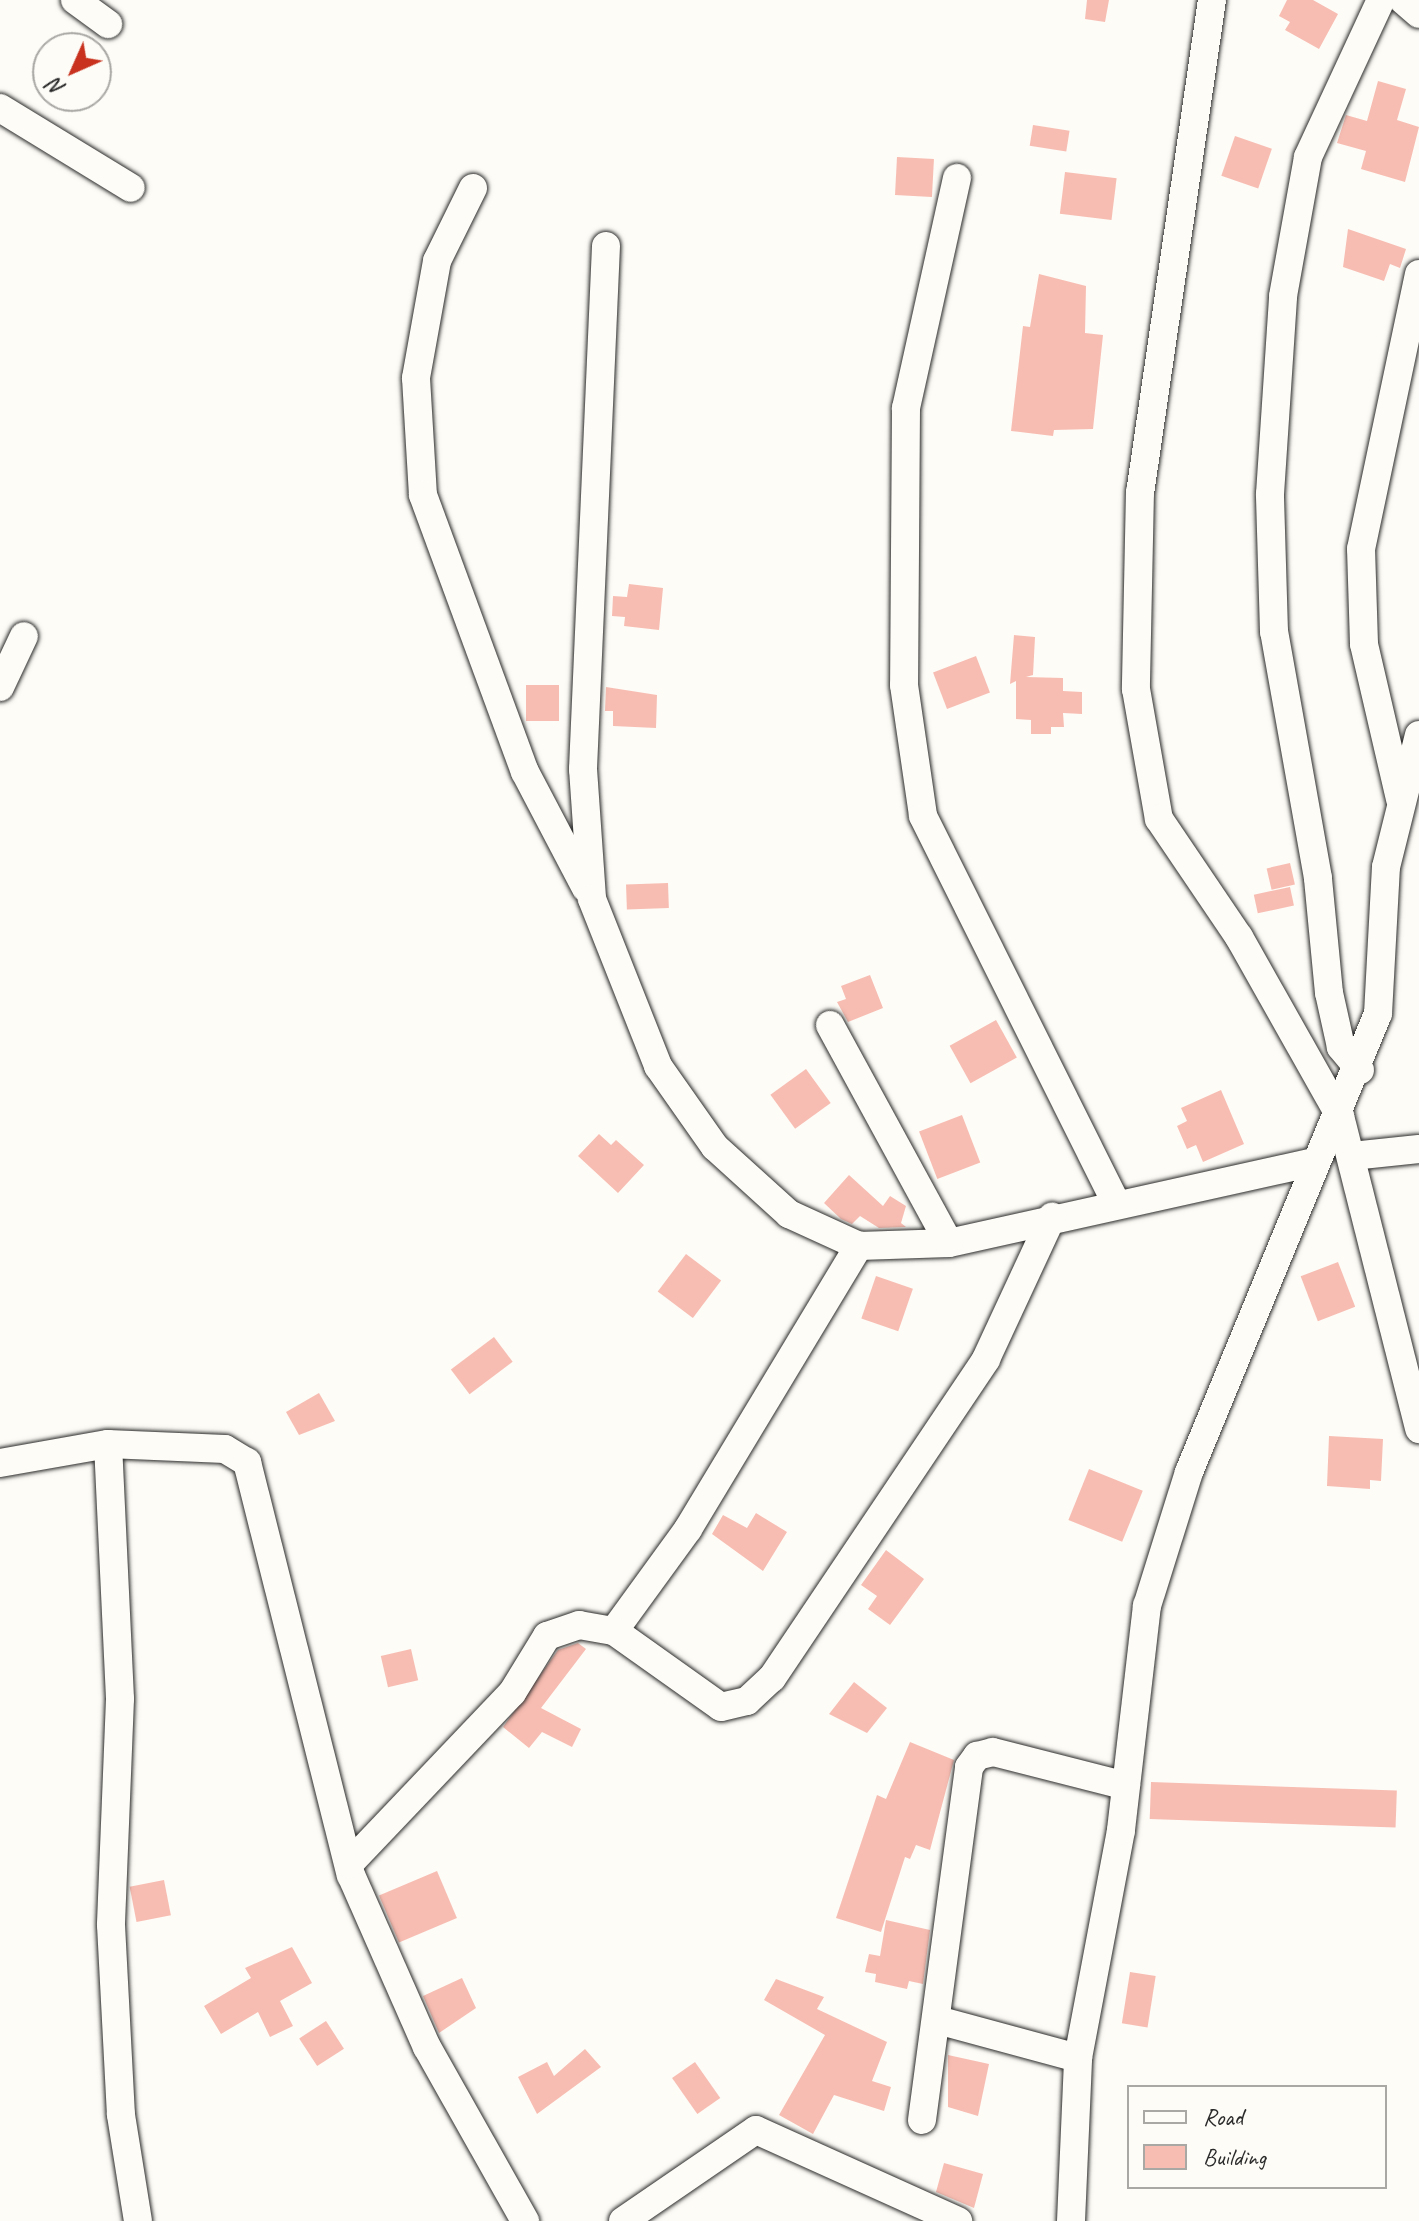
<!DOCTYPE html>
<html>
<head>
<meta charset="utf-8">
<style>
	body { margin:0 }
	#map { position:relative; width:1419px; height:2221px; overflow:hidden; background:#fdfcf7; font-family:Caveat,sans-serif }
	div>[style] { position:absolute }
	.building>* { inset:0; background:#f8bdb2; transform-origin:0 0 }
	.roads { filter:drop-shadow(0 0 2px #2b2b2b) drop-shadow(0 0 2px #2b2b2b) }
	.minor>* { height:28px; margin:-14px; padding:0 14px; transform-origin:14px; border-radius:14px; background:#fdfcf7 }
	span { translate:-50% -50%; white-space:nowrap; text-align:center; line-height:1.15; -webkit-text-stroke:6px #fdfcf7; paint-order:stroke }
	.legend { position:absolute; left:1127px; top:2085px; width:260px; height:104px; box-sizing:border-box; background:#fdfcf7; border:2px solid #a9a8a5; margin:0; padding:10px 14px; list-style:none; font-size:24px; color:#2b2b2b }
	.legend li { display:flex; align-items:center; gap:16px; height:40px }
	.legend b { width:40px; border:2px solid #a9a8a5 }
	.north { position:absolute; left:32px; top:32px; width:80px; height:80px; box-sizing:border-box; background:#fdfcf7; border:2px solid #a9a8a5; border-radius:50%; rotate:225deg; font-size:22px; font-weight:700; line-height:32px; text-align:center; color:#2b2b2b }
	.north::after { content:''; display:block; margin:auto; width:28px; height:36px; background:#c8321e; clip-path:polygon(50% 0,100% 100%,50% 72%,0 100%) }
</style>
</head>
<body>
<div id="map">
	<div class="building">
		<div style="clip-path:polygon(1087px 0,1109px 0,1105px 22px,1085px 19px)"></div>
		<div style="clip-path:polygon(1287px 0,1313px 0,1338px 14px,1319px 49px,1285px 30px,1290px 22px,1279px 16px)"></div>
		<div style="clip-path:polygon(1378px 81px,1406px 89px,1397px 120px,1419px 127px,1405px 182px,1361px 169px,1366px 151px,1337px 143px,1346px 115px,1367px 121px)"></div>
		<div style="left:1033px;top:125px;width:37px;height:21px;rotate:9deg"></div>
		<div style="left:1235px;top:136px;width:39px;height:42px;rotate:19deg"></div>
		<div style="left:897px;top:157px;width:37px;height:38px;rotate:3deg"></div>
		<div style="left:1065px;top:172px;width:52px;height:42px;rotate:7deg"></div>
		<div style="clip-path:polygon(1348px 229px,1406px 249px,1400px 268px,1390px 264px,1384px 281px,1343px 267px)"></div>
		<div style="clip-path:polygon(1039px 274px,1086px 286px,1085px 333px,1103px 335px,1093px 429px,1054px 430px,1053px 436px,1011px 431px,1023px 326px,1030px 327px)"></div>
		<div style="clip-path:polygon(629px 584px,663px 588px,659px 630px,624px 626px,625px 617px,612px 616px,613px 596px,627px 597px)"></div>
		<div style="clip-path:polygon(1014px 635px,1035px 637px,1033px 675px,1026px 677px,1063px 678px,1063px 691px,1082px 692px,1082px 714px,1063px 713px,1064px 727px,1051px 727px,1051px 734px,1031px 734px,1031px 720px,1016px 719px,1016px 681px,1010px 684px)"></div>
		<div style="left:976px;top:656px;width:39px;height:46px;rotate:69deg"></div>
		<div style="left:526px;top:685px;width:33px;height:36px"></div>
		<div style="clip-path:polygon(606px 687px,657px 695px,656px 728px,613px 726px,613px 711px,605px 711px)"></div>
		<div style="left:1290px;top:863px;width:22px;height:24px;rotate:77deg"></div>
		<div style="left:668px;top:883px;width:25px;height:42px;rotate:88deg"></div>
		<div style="left:1290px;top:887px;width:19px;height:37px;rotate:78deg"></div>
		<div style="clip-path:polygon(870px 975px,883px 1008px,848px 1022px,837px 1002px,846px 999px,841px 986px)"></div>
		<div style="left:996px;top:1020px;width:43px;height:53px;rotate:61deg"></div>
		<div style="left:806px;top:1069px;width:42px;height:44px;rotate:54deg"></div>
		<div style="clip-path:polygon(1221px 1090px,1244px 1144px,1203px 1162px,1196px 1145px,1187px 1149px,1177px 1126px,1187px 1121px,1181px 1108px)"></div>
		<div style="left:962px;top:1115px;width:51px;height:46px;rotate:69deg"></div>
		<div style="clip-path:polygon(599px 1134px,611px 1145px,616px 1140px,644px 1165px,618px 1193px,578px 1156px)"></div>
		<div style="clip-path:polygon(849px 1175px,883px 1206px,890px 1196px,906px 1206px,901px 1223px,906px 1227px,879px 1228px,860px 1216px,852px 1224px,841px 1219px,824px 1203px)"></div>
		<div style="left:686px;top:1254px;width:44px;height:47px;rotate:37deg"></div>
		<div style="left:1338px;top:1262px;width:48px;height:40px;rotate:69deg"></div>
		<div style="left:876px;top:1276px;width:39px;height:45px;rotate:19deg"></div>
		<div style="left:494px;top:1337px;width:31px;height:54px;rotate:53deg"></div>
		<div style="clip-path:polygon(319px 1393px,335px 1421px,299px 1435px,286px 1412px)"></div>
		<div style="clip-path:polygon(1329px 1436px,1383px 1439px,1381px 1481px,1370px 1480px,1370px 1489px,1327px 1486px)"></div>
		<div style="left:1089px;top:1469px;width:58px;height:55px;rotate:22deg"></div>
		<div style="clip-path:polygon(756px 1513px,787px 1532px,763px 1571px,712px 1534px,723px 1515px,747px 1528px)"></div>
		<div style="clip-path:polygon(886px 1550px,924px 1579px,890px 1625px,868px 1609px,877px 1596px,861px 1585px)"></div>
		<div style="clip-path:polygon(578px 1643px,586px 1649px,541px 1708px,581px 1729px,572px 1747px,542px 1732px,529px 1748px,503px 1727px,558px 1650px)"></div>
		<div style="left:411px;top:1649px;width:32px;height:31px;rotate:77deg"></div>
		<div style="clip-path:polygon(854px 1682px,887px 1708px,867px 1733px,829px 1714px)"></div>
		<div style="clip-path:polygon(910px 1742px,954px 1760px,930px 1850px,916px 1845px,910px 1859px,905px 1857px,881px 1932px,836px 1918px,877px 1795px,886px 1799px)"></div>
		<div style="left:1151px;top:1782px;width:246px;height:37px;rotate:2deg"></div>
		<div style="left:437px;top:1871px;width:51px;height:63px;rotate:67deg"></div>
		<div style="left:164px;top:1880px;width:36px;height:35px;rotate:79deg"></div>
		<div style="clip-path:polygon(886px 1920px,930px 1930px,923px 1984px,909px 1981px,907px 1989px,875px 1982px,876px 1974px,865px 1972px,869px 1954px,880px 1956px)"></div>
		<div style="clip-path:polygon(292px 1947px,312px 1983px,280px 2001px,293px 2026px,270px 2037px,258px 2012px,221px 2034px,204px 2006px,251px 1978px,245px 1968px)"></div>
		<div style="left:1130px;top:1972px;width:26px;height:52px;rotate:9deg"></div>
		<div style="clip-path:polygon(462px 1978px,476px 2008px,439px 2033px,423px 1996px)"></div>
		<div style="clip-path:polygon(776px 1979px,824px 1997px,817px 2009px,887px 2042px,872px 2081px,891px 2087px,884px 2111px,834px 2095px,813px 2134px,779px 2115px,825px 2035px,764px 2000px)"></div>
		<div style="left:326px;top:2021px;width:33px;height:32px;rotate:57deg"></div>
		<div style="clip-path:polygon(585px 2049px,601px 2067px,537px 2114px,518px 2077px,547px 2062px,554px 2076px)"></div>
		<div style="clip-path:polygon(948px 2055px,989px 2064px,978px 2116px,948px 2107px)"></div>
		<div style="left:695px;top:2062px;width:44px;height:28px;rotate:55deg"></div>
		<div style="clip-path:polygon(944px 2163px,983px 2174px,974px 2208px,936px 2192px)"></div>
	</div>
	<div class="roads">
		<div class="minor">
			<div style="left:75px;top:0;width:41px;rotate:36deg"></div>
			<div style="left:1212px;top:0;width:496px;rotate:98.3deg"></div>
			<div style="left:1140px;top:491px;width:198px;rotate:91.2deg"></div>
			<div style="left:1136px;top:689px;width:132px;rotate:80deg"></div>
			<div style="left:1159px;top:819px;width:143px;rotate:55.9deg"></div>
			<div style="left:1239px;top:937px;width:206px;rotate:60.6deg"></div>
			<div style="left:1340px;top:1116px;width:323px;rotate:75.8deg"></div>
			<div style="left:1403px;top:0;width:21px;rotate:41deg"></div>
			<div style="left:0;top:108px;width:153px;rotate:31.4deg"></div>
			<div style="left:957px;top:178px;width:236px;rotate:102.5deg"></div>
			<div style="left:906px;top:408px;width:277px;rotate:90.4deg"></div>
			<div style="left:904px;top:685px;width:132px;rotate:81.7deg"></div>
			<div style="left:923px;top:816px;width:430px;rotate:63.5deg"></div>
			<div style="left:473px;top:188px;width:81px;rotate:116.3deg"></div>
			<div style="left:437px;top:261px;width:119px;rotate:100.2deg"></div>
			<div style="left:416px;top:378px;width:117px;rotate:86.6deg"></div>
			<div style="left:423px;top:495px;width:295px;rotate:69.8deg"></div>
			<div style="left:525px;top:772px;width:131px;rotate:62.3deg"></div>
			<div style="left:606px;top:246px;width:524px;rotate:92.52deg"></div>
			<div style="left:583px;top:769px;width:130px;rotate:86deg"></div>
			<div style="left:592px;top:899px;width:180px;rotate:68.4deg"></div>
			<div style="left:658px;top:1066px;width:99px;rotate:54.9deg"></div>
			<div style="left:715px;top:1147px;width:100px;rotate:42.2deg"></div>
			<div style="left:789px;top:1214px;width:77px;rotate:24.6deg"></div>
			<div style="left:859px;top:1246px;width:90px;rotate:-1.9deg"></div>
			<div style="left:949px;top:1243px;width:373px;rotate:-12.5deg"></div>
			<div style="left:0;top:687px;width:56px;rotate:-64.8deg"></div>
			<div style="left:1400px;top:799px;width:159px;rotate:-103.1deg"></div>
			<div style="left:1364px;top:644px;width:95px;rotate:-91.8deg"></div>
			<div style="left:1361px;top:549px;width:281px;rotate:-78.1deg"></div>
			<div style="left:830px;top:1025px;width:248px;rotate:61.4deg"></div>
			<div style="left:1360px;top:1070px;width:30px;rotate:-130deg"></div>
			<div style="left:1341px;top:1047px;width:55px;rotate:-102.5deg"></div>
			<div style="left:1329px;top:993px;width:116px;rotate:-95.5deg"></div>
			<div style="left:1318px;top:878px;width:250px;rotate:-100.1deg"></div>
			<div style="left:1274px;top:632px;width:138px;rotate:-91.7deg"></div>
			<div style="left:1270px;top:494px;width:198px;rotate:-86.2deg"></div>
			<div style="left:1283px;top:296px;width:141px;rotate:-79.8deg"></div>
			<div style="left:1308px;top:157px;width:173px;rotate:-65.1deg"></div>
			<div style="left:1352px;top:1156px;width:67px;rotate:-6deg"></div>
			<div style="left:108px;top:1444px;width:255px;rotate:87.3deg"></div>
			<div style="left:120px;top:1699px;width:226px;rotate:92.3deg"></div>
			<div style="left:111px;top:1925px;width:190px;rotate:87deg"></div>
			<div style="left:121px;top:2115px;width:107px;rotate:80.9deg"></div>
			<div style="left:0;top:1463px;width:110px;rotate:-10deg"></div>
			<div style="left:108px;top:1444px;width:117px;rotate:2.4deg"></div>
			<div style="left:225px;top:1449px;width:26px;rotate:31deg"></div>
			<div style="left:247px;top:1462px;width:426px;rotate:75.9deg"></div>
			<div style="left:351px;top:1875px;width:188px;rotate:66.2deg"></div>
			<div style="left:427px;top:2047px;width:200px;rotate:60.6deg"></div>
			<div style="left:614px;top:1631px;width:126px;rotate:-54deg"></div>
			<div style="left:688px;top:1529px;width:331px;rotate:-58.9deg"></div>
			<div style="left:349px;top:1864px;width:236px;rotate:-46.4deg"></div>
			<div style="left:512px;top:1693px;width:67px;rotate:-58.4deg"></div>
			<div style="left:547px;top:1636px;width:34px;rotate:-19deg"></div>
			<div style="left:579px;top:1625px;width:36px;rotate:10deg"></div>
			<div style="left:614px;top:1631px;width:131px;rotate:35.4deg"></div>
			<div style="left:721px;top:1707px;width:27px;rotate:-13deg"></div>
			<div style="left:747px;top:1701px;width:34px;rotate:-43deg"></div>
			<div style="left:772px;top:1678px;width:384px;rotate:-56.1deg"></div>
			<div style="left:986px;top:1359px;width:157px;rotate:-65.1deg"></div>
			<div style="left:937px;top:2020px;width:146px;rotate:15.1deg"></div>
			<div style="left:922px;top:2120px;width:356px;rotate:-82.4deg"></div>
			<div style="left:969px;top:1767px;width:14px;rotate:-54deg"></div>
			<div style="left:977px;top:1756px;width:16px;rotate:-14deg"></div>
			<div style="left:993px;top:1752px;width:137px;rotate:14.3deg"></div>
			<div style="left:623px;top:2221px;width:161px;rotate:-34.4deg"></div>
			<div style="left:756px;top:2130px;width:222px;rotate:24.3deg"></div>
			<div style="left:1071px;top:2221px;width:163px;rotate:-87.5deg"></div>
			<div style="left:1078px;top:2058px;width:232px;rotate:-79.3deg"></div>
			<div style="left:1121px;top:1830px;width:226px;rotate:-83.4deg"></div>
			<div style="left:1147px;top:1606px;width:140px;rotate:-72.6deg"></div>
			<div style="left:1189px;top:1472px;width:495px;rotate:-67.6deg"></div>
			<div style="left:1378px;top:1014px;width:147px;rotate:-86.9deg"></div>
			<div style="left:1386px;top:867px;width:136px;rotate:-76deg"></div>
		</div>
	</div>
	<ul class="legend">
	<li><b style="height:10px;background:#fdfcf7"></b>Road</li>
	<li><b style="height:22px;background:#f8bdb2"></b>Building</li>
	</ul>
	<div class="north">N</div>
</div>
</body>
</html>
